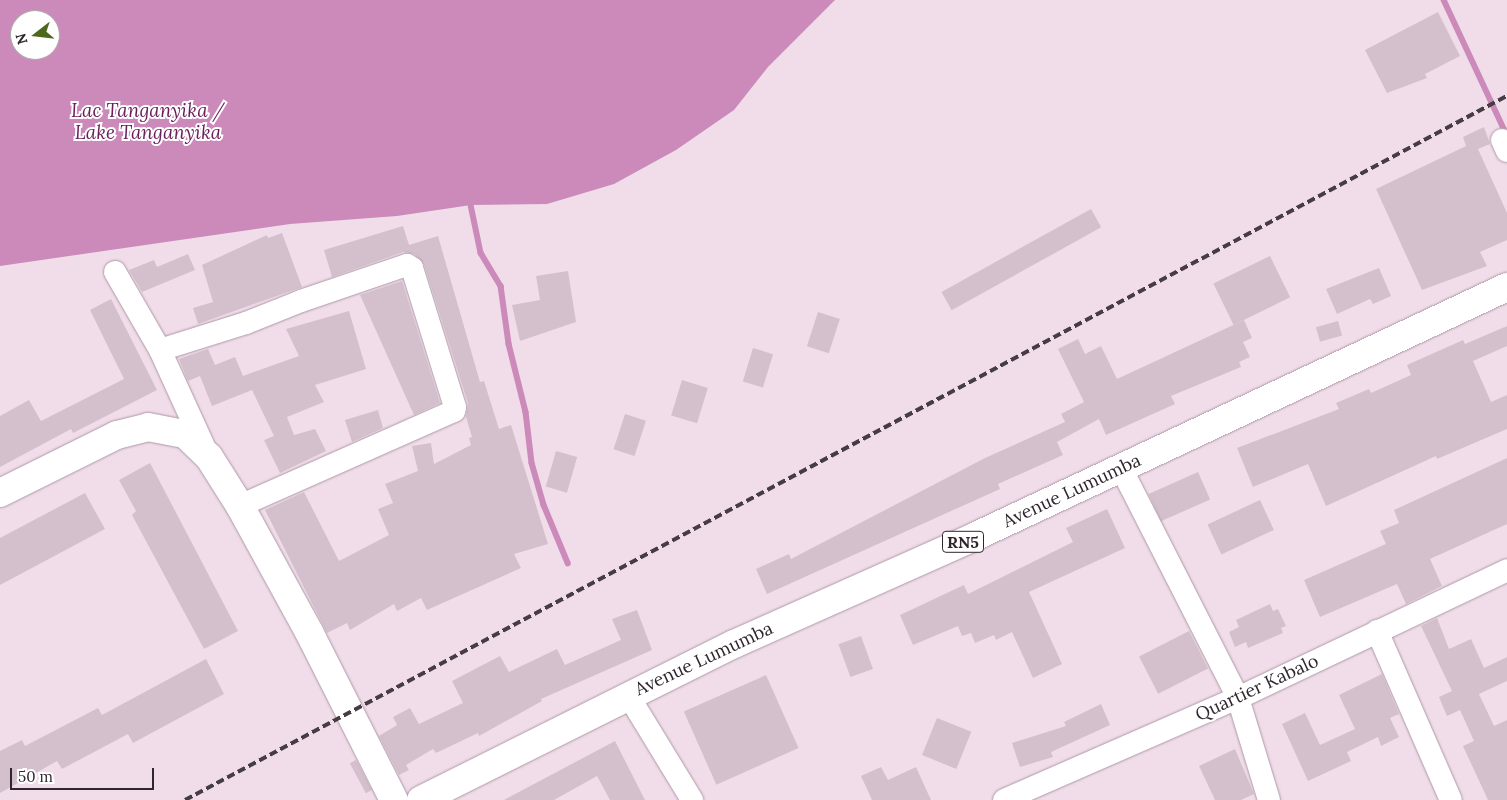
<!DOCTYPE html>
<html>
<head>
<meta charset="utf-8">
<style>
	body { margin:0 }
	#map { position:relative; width:1507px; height:800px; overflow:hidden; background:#f1dcea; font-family:Lora,serif }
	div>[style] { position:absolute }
	.water>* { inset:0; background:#cb8ab9 }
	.stream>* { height:5.5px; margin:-2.75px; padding:0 2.75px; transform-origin:2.75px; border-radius:2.75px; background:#cb8ab9 }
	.building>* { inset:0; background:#d4c0cd; transform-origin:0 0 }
	.roads { filter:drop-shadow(0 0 1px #ad99a6) drop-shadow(0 0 1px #ad99a6) }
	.minor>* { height:22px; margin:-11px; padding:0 11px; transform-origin:11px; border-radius:11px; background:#fff }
	.tertiary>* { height:28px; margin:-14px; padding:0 14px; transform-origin:14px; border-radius:14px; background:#fff }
	.trunk>* { height:28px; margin:-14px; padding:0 14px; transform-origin:14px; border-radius:14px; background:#fff }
	.rail>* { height:4px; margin-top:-2px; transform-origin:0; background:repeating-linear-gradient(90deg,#463c43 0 8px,transparent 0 12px) }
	span { translate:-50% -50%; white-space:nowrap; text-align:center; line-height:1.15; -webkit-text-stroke:4px #fff; paint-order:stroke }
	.shield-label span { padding:1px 4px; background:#fff; border:1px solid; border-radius:4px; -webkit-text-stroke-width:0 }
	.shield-label { font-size:16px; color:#2f272d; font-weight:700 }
	.street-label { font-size:18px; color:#2f272d }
	.water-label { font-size:19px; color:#6a1d5a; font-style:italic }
	.north { position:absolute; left:10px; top:10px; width:50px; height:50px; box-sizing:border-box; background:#fff; border:1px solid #aca9ab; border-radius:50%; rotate:254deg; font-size:14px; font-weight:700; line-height:20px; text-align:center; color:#2f272d }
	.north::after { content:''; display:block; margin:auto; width:18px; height:22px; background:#4d691d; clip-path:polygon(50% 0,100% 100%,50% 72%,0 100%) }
	.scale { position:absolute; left:10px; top:768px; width:144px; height:22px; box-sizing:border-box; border:2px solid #2f272d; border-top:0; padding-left:6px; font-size:15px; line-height:18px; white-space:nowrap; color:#2f272d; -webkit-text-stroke:4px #fff; paint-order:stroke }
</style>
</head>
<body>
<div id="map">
	<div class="water">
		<div style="clip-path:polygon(evenodd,0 0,835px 0,768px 67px,734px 110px,676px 150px,614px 184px,547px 204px,471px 205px,397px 216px,290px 224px,0 266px,0 0,20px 20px,50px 20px,50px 50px,20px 50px,20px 20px)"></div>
	</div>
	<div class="stream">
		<div style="left:1444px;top:0;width:149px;rotate:65deg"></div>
		<div style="left:471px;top:205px;width:49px;rotate:78.2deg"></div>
		<div style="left:481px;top:253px;width:39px;rotate:59deg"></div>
		<div style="left:501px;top:286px;width:59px;rotate:82.1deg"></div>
		<div style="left:509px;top:344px;width:70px;rotate:76deg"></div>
		<div style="left:526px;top:412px;width:51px;rotate:83.3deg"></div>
		<div style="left:532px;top:463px;width:44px;rotate:74.1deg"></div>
		<div style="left:544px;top:505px;width:63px;rotate:67.5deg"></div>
	</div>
	<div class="building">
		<div style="clip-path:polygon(1438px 12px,1460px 56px,1425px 74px,1427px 78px,1387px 93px,1365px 50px)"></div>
		<div style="clip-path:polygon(1484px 127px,1490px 144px,1478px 149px,1507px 213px,1507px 240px,1480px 252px,1487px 266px,1422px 290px,1376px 189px,1466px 146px,1463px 137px)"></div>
		<div style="left:1091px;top:209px;width:21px;height:171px;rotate:61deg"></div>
		<div style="clip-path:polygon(403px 226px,409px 245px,438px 236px,480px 382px,484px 381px,499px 429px,511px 425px,548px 544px,514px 554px,521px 568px,427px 610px,421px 598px,397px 611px,394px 604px,350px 630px,347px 623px,327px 633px,265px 510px,304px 492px,339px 561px,389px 535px,378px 509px,393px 503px,385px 484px,418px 471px,412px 446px,431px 443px,434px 464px,471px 445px,469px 438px,472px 437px,466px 417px,468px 403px,424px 264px,414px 254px,403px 252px,332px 277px,324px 250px)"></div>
		<div style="clip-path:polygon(282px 233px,302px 287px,198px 324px,193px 308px,213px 302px,202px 265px,267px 235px,268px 238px)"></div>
		<div style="clip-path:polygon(188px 254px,195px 270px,142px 292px,129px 270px,154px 260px,157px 267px)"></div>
		<div style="left:1270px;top:256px;width:46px;height:63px;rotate:64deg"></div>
		<div style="clip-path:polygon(1379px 268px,1391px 296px,1373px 304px,1370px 299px,1337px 314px,1326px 289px)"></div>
		<div style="clip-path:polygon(568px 271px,576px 322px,520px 341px,512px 305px,540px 300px,536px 276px)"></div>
		<div style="clip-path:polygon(402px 281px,440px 403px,414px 415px,360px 295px,342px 301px)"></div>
		<div style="clip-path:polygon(111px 299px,157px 390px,73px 433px,71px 429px,0 467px,0 416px,29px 400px,41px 421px,124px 379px,90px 310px)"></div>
		<div style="clip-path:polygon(349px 311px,366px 369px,315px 385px,324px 402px,287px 417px,294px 435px,315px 429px,326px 451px,280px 473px,264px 440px,274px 436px,252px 390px,212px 406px,200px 376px,188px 381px,179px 359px,208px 349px,215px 365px,235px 357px,243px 376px,299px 356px,286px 329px)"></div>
		<div style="left:818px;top:312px;width:23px;height:36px;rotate:18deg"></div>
		<div style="clip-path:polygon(1244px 320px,1252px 338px,1243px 342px,1250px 357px,1239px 362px,1241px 367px,1171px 396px,1175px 404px,1106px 435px,1099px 419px,1057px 442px,1063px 455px,998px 484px,1000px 489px,767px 594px,756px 569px,789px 554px,791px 559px,985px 458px,1065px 422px,1061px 414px,1084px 402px,1058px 349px,1078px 339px,1085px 354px,1101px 346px,1117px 379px)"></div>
		<div style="left:1338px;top:321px;width:15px;height:23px;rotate:74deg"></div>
		<div style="clip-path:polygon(1507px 326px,1507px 346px,1473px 361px,1491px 402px,1507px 395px,1507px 429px,1437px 459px,1436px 456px,1326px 506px,1308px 464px,1253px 487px,1237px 448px,1339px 409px,1336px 403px,1369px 389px,1371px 393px,1411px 375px,1407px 365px,1463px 340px,1465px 344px)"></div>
		<div style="left:753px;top:348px;width:21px;height:35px;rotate:17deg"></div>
		<div style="left:682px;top:380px;width:27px;height:37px;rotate:17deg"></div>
		<div style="clip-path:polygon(378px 410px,383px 428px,352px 442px,345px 420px)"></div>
		<div style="left:625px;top:414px;width:22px;height:37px;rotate:18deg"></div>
		<div style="left:556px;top:451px;width:22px;height:37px;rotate:16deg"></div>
		<div style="clip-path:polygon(1507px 458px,1507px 524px,1430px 559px,1442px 586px,1406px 604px,1397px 584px,1320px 617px,1304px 580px,1386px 544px,1380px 531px,1399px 523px,1394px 510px)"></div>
		<div style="clip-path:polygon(150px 463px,238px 631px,204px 649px,132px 515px,136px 511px,119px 480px)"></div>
		<div style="left:1198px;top:472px;width:30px;height:54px;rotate:66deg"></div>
		<div style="clip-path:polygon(85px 493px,105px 529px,0 585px,0 538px)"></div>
		<div style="left:1260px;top:500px;width:33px;height:58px;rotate:65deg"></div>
		<div style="clip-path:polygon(1107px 509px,1125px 548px,1029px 592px,1062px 664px,1033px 678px,1012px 632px,996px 640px,994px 635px,975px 643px,971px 633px,962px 636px,958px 626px,913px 645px,900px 615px,964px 585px,968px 594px,1073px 542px,1066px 528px)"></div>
		<div style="clip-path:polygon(1270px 604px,1273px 611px,1278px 609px,1286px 626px,1281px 628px,1283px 633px,1248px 648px,1246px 642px,1235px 647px,1229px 632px,1239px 627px,1236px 620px)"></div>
		<div style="clip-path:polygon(637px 610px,652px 650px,541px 699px,542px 701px,479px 736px,478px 733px,436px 753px,433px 749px,406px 765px,409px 770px,399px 775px,379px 736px,397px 725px,393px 717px,410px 708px,419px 724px,463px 703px,452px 681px,500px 656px,509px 672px,557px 649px,565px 665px,621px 640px,612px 619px)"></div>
		<div style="clip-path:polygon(1437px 618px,1449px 649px,1471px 639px,1484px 668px,1507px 657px,1507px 681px,1479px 694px,1494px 726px,1507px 720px,1507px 800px,1488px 800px,1463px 746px,1474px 741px,1460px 710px,1447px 716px,1439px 697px,1452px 691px,1421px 626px)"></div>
		<div style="left:1189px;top:631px;width:42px;height:56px;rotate:63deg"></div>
		<div style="left:861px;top:636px;width:35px;height:24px;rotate:70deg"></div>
		<div style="clip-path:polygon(206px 659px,224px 694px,133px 743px,128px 734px,62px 769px,57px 761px,0 793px,0 751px,22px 740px,25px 746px,98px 708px,102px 715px)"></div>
		<div style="clip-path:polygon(1382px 674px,1399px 714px,1390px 718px,1399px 737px,1381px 746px,1378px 737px,1347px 752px,1351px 761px,1308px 781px,1282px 724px,1305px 713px,1320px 745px,1355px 729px,1339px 695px)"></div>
		<div style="left:766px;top:675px;width:80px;height:90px;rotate:66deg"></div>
		<div style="clip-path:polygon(1101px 704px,1110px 725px,1051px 752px,1053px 757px,1020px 767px,1012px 743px,1066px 726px,1064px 722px)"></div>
		<div style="left:937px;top:718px;width:37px;height:40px;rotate:22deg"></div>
		<div style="clip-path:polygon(615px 741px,645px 800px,610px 800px,597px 776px,554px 800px,504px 800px)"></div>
		<div style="clip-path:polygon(1235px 749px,1254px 794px,1241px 800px,1215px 800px,1199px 766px)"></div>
		<div style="left:356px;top:760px;width:34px;height:7px;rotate:62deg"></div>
		<div style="clip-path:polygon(881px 767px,888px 780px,916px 767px,931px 800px,872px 800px,861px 776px)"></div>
	</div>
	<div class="roads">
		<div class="minor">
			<div style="left:1502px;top:140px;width:12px;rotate:66deg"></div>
			<div style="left:115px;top:272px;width:90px;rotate:60deg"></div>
			<div style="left:160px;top:350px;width:111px;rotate:65.5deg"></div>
			<div style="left:160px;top:350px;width:90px;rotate:-17.4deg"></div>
			<div style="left:246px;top:323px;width:59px;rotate:-21.8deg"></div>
			<div style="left:301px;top:301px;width:112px;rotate:-18.8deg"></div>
			<div style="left:407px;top:265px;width:6px;rotate:31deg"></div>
			<div style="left:412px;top:268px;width:145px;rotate:72.8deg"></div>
			<div style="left:455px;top:407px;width:4px;rotate:104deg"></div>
			<div style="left:454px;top:411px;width:234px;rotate:156.1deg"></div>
			<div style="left:1121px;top:468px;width:258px;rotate:63deg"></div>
			<div style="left:1238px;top:698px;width:107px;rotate:73.1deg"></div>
			<div style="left:1377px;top:631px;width:184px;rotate:66.4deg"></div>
			<div style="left:628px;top:695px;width:123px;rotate:58.6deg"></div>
			<div style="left:1004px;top:800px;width:255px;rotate:-23.6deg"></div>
			<div style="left:1238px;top:698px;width:298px;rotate:-25.4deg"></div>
		</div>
		<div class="tertiary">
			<div style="left:0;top:493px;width:131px;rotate:-26.4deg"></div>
			<div style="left:117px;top:435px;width:32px;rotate:-14deg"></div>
			<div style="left:148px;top:427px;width:38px;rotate:11deg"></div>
			<div style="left:185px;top:434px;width:33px;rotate:44deg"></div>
			<div style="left:209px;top:457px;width:58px;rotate:57.7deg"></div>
			<div style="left:240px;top:506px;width:144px;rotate:61.3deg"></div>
			<div style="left:309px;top:632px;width:188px;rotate:63.2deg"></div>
		</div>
		<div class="trunk">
			<div style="left:421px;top:800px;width:350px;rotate:-26.5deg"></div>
			<div style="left:734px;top:644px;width:263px;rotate:-24deg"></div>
			<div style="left:974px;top:537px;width:589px;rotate:-25.13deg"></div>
		</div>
	</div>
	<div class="rail">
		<div style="left:185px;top:800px;width:1498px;rotate:-28.04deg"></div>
	</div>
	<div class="shield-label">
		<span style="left:963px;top:542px">RN5</span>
	</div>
	<div class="street-label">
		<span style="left:1072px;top:491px;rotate:-25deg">Avenue Lumumba</span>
		<span style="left:704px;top:659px;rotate:-25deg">Avenue Lumumba</span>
		<span style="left:1257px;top:688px;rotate:-25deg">Quartier Kabalo</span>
	</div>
	<div class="water-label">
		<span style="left:148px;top:122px">Lac Tanganyika /<br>Lake Tanganyika</span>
	</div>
	<div class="north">N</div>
	<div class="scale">50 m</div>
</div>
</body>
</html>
